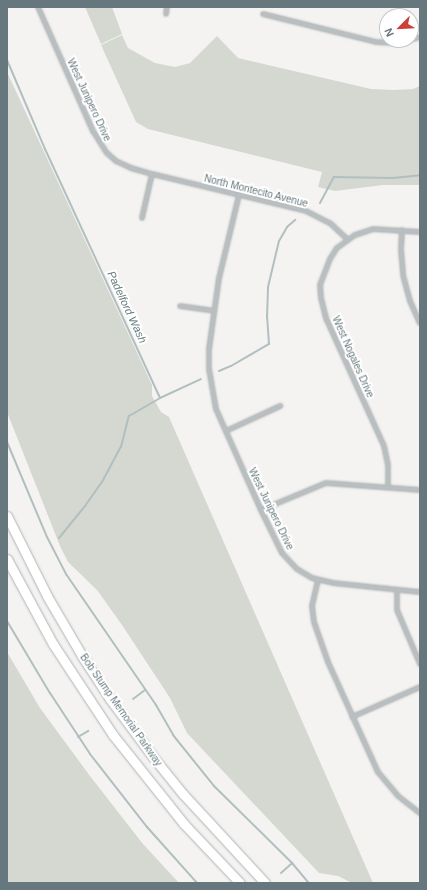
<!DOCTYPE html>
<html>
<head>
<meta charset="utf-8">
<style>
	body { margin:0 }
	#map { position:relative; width:427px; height:890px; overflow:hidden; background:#f4f3f1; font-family:Arial,sans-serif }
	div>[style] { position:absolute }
	.green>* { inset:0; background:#d4d8d0 }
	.stream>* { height:2px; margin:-1px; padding:0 1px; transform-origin:1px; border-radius:1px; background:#b1bfc0 }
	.roads { filter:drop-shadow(0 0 1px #afb3b5) drop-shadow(0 0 1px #afb3b5) }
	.minor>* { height:4px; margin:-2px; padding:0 2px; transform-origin:2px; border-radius:2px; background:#b9bec0 }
	.motorway>* { height:9px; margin:-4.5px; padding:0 4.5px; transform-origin:4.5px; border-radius:4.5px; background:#fff }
	span { translate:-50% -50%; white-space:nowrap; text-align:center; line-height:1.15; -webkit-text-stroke:4px #fff; paint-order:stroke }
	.street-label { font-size:10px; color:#66787e }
	.water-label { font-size:11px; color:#63797b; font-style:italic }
	.frame { position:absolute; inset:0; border:8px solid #66787e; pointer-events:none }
	.north { position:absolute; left:379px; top:8px; width:40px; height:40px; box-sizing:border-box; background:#fff; border:1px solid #c2c9cb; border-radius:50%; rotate:246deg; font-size:11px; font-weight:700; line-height:16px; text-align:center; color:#66787e }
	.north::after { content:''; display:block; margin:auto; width:14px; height:18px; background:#cd4038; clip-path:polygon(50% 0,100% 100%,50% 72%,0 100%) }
</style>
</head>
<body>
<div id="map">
	<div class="green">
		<div style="clip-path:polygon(85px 7px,112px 7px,122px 34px,101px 44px)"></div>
		<div style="clip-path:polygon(122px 35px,128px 48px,155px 63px,175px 67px,190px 63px,217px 36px,238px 58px,371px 89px,394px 90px,413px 89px,420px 86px,420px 185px,383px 185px,335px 191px,318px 187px,322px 172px,148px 129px,136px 122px,101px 45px)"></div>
		<div style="clip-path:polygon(7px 72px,152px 385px,152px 396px,161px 412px,169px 417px,373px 883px,352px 883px,338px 876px,319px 873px,187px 733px,170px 698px,122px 625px,97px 590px,68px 562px,60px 546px,7px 412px)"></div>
		<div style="clip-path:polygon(7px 652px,40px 708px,90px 776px,143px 844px,179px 883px,7px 883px)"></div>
	</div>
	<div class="stream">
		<div style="left:7px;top:60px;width:97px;rotate:66.9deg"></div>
		<div style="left:45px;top:149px;width:274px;rotate:65.2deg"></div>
		<div style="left:320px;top:203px;width:30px;rotate:-62deg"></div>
		<div style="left:334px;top:177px;width:59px;rotate:1deg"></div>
		<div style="left:393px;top:178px;width:27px;rotate:-6deg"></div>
		<div style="left:219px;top:371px;width:13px;rotate:-23deg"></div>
		<div style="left:231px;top:366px;width:44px;rotate:-30.1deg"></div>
		<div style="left:269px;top:344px;width:27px;rotate:-94deg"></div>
		<div style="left:267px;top:317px;width:30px;rotate:-88deg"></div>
		<div style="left:268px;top:287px;width:47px;rotate:-76.6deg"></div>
		<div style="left:279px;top:241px;width:16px;rotate:-60deg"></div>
		<div style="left:287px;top:227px;width:11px;rotate:-41deg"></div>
		<div style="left:7px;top:442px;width:103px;rotate:67.2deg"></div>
		<div style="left:47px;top:537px;width:42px;rotate:62.8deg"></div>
		<div style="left:66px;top:574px;width:159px;rotate:55.5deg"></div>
		<div style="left:156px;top:705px;width:34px;rotate:60deg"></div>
		<div style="left:173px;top:735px;width:65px;rotate:51.2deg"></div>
		<div style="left:214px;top:786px;width:110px;rotate:44.6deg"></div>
		<div style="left:292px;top:863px;width:26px;rotate:50deg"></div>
		<div style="left:59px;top:538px;width:41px;rotate:-50.9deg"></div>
		<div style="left:85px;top:506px;width:29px;rotate:-55deg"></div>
		<div style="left:102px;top:482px;width:40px;rotate:-62deg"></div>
		<div style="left:121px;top:447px;width:32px;rotate:-76deg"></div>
		<div style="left:129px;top:416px;width:36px;rotate:-30deg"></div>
		<div style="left:160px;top:398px;width:45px;rotate:-24.9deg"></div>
		<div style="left:7px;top:621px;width:84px;rotate:59.2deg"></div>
		<div style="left:50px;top:693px;width:73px;rotate:56.7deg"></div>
		<div style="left:90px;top:754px;width:93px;rotate:52deg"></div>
		<div style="left:147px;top:827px;width:75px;rotate:48.2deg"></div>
		<div style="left:133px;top:699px;width:15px;rotate:-37deg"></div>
		<div style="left:78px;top:737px;width:12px;rotate:-31deg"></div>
		<div style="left:281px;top:873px;width:15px;rotate:-42deg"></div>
	</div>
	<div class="roads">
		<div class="minor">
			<div style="left:38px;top:7px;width:136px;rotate:66.1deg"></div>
			<div style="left:93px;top:131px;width:26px;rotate:58deg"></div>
			<div style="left:107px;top:153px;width:12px;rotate:42deg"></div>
			<div style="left:116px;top:161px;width:17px;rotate:25deg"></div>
			<div style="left:131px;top:168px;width:22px;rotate:16deg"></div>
			<div style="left:152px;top:174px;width:158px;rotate:13.5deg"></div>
			<div style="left:306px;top:211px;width:27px;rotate:27deg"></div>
			<div style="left:330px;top:223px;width:23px;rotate:43deg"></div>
			<div style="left:166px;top:14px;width:7px;rotate:-82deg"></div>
			<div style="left:263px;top:14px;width:116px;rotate:13.9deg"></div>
			<div style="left:376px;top:42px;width:20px;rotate:3deg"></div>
			<div style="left:396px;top:43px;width:25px;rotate:-14deg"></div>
			<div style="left:239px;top:195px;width:85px;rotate:103.5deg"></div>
			<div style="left:219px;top:278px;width:72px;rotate:98deg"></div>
			<div style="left:209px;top:349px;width:20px;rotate:90deg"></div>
			<div style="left:209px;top:369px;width:41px;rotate:80.1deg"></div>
			<div style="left:216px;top:409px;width:111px;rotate:66deg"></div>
			<div style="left:261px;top:510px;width:48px;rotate:64deg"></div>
			<div style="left:282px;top:553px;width:22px;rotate:47deg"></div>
			<div style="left:297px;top:569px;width:17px;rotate:31deg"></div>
			<div style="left:312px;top:578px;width:22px;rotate:13deg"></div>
			<div style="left:333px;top:583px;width:87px;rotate:5.9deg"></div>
			<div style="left:142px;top:218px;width:45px;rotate:-77.2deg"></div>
			<div style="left:402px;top:230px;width:20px;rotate:93deg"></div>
			<div style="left:401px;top:250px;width:25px;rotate:85deg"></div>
			<div style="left:403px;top:275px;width:27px;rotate:75deg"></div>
			<div style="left:410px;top:301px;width:24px;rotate:66deg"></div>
			<div style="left:180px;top:306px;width:34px;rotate:8deg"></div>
			<div style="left:226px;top:431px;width:60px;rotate:-24.8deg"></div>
			<div style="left:388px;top:487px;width:22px;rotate:-90deg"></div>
			<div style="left:388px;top:465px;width:19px;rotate:-102deg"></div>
			<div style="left:384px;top:446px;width:141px;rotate:-114.4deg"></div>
			<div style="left:326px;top:318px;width:21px;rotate:-104deg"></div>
			<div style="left:321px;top:298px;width:13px;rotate:-94deg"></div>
			<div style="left:320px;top:285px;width:28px;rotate:-69deg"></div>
			<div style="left:330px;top:259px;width:13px;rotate:-58deg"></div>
			<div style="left:337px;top:248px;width:22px;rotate:-36deg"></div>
			<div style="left:355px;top:235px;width:19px;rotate:-18deg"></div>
			<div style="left:373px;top:229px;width:47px;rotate:3.7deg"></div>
			<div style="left:261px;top:510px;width:70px;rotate:-22.6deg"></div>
			<div style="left:326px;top:483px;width:94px;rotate:4.3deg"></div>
			<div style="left:318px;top:580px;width:27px;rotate:103deg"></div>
			<div style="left:312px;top:606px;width:16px;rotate:83deg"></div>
			<div style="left:314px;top:622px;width:42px;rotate:70.7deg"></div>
			<div style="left:328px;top:662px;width:121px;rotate:65.6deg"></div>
			<div style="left:378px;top:772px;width:31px;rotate:50deg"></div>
			<div style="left:398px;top:796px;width:28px;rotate:38deg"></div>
			<div style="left:397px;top:590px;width:20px;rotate:90deg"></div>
			<div style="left:397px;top:610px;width:59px;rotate:66.9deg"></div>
			<div style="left:352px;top:717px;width:74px;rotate:-23.8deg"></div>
		</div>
		<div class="motorway">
			<div style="left:7px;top:516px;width:89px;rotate:63.4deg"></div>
			<div style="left:47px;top:596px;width:69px;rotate:59.7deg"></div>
			<div style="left:82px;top:656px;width:51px;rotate:56.9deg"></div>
			<div style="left:110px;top:699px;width:72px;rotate:53.4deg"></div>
			<div style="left:153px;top:757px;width:48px;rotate:51deg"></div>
			<div style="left:183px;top:794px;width:121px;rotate:47.3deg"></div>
			<div style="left:7px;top:559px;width:97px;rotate:61.6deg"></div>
			<div style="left:53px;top:644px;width:109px;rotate:56.6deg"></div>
			<div style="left:113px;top:735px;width:114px;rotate:51.4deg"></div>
			<div style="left:184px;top:824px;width:81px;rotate:46.5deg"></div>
		</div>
	</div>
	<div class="street-label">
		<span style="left:89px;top:100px;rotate:65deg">West Junipero Drive</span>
		<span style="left:256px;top:191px;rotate:14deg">North Montecito Avenue</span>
		<span style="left:353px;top:357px;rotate:66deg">West Nogales Drive</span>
		<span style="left:271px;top:509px;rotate:64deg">West Junipero Drive</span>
		<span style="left:121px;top:710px;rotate:55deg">Bob Stump Memorial Parkway</span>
	</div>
	<div class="water-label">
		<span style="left:127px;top:307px;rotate:65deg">Padelford Wash</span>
	</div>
	<div class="frame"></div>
	<div class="north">N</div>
</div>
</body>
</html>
